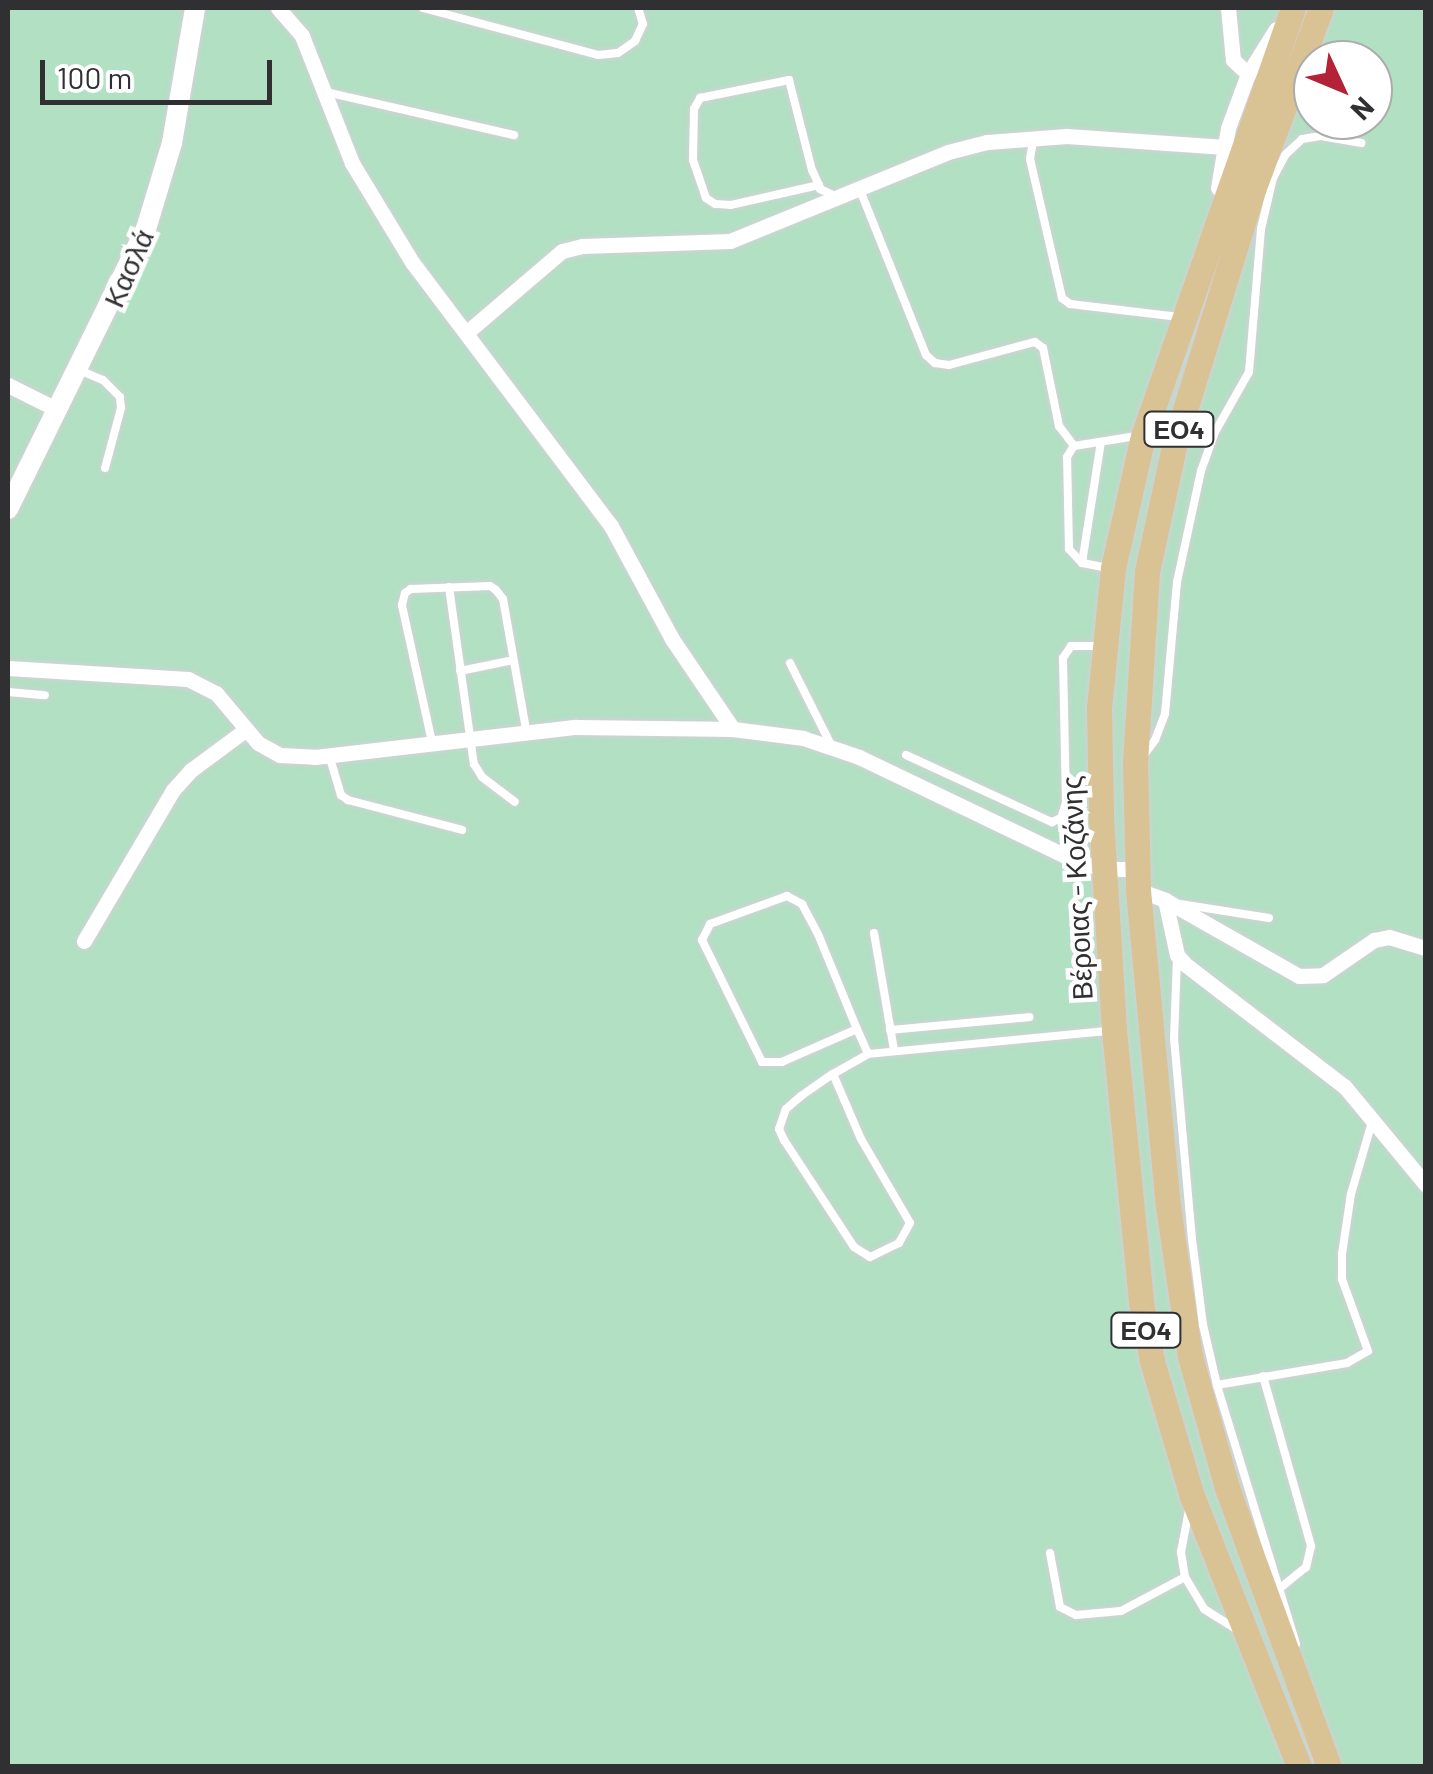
<!DOCTYPE html>
<html>
<head>
<meta charset="utf-8">
<style>
	body { margin:0 }
	#map { position:relative; width:1433px; height:1774px; overflow:hidden; background:#f9f9fe; font-family:Barlow,sans-serif }
	div>[style] { position:absolute }
	.green>* { inset:0; background:#b2e0c3 }
	.roads { filter:drop-shadow(0 0 2px #d1d1d5) drop-shadow(0 0 2px #d1d1d5) }
	.service>* { height:8px; margin:-4px; padding:0 4px; transform-origin:4px; border-radius:4px; background:#fff }
	.minor>* { height:15px; margin:-7.5px; padding:0 7.5px; transform-origin:7.5px; border-radius:7.5px; background:#fff }
	.tertiary>* { height:20px; margin:-10px; padding:0 10px; transform-origin:10px; border-radius:10px; background:#fff }
	.primary>* { height:25px; margin:-12.5px; padding:0 12.5px; transform-origin:12.5px; border-radius:12.5px; background:#d9c395 }
	span { translate:-50% -50%; white-space:nowrap; text-align:center; line-height:1.15; -webkit-text-stroke:9px #fff; paint-order:stroke }
	.shield-label span { padding:2px 8px; background:#fff; border:2px solid; border-radius:8px; -webkit-text-stroke-width:0 }
	.shield-label { font-size:25px; color:#303032; font-weight:700 }
	.street-label { font-size:28px; color:#303032 }
	.frame { position:absolute; inset:0; border:10px solid #303032; pointer-events:none }
	.north { position:absolute; left:1293px; top:40px; width:100px; height:100px; box-sizing:border-box; background:#fff; border:2px solid #acacad; border-radius:50%; rotate:134deg; font-size:28px; font-weight:700; line-height:40px; text-align:center; color:#303032 }
	.north::after { content:''; display:block; margin:auto; width:35px; height:45px; background:#b42238; clip-path:polygon(50% 0,100% 100%,50% 72%,0 100%) }
	.scale { position:absolute; left:40px; top:60px; width:232px; height:45px; box-sizing:border-box; border:5px solid #303032; border-top:0; padding-left:12px; font-size:30px; line-height:35px; white-space:nowrap; color:#303032; -webkit-text-stroke:8px #fff; paint-order:stroke }
</style>
</head>
<body>
<div id="map">
	<div class="green">
		<div style="clip-path:polygon(evenodd,8px 8px,1425px 8px,1425px 1766px,8px 1766px,8px 8px,1313px 60px,1373px 60px,1373px 120px,1313px 120px,1313px 60px)"></div>
	</div>
	<div class="roads">
		<div class="service">
			<div style="left:423px;top:8px;width:181px;rotate:15deg"></div>
			<div style="left:598px;top:55px;width:20px;rotate:-6deg"></div>
			<div style="left:618px;top:53px;width:21px;rotate:-35deg"></div>
			<div style="left:635px;top:41px;width:19px;rotate:-65deg"></div>
			<div style="left:643px;top:24px;width:17px;rotate:-107deg"></div>
			<div style="left:326px;top:92px;width:193px;rotate:12.9deg"></div>
			<div style="left:1034px;top:136px;width:23px;rotate:100deg"></div>
			<div style="left:1030px;top:159px;width:143px;rotate:77deg"></div>
			<div style="left:1062px;top:298px;width:10px;rotate:37deg"></div>
			<div style="left:1070px;top:304px;width:110px;rotate:6.8deg"></div>
			<div style="left:819px;top:185px;width:90px;rotate:167.2deg"></div>
			<div style="left:731px;top:205px;width:16px;rotate:-176deg"></div>
			<div style="left:715px;top:204px;width:11px;rotate:-146deg"></div>
			<div style="left:706px;top:198px;width:40px;rotate:-108.9deg"></div>
			<div style="left:693px;top:160px;width:51px;rotate:-88.9deg"></div>
			<div style="left:694px;top:109px;width:13px;rotate:-61deg"></div>
			<div style="left:700px;top:98px;width:91px;rotate:-11.4deg"></div>
			<div style="left:789px;top:80px;width:93px;rotate:75.7deg"></div>
			<div style="left:812px;top:170px;width:17px;rotate:65deg"></div>
			<div style="left:819px;top:185px;width:4px;rotate:76deg"></div>
			<div style="left:820px;top:189px;width:17px;rotate:25deg"></div>
			<div style="left:860px;top:190px;width:178px;rotate:68.2deg"></div>
			<div style="left:926px;top:355px;width:12px;rotate:42deg"></div>
			<div style="left:935px;top:363px;width:14px;rotate:8deg"></div>
			<div style="left:949px;top:365px;width:89px;rotate:-15deg"></div>
			<div style="left:1035px;top:342px;width:10px;rotate:37deg"></div>
			<div style="left:1043px;top:348px;width:80px;rotate:78.4deg"></div>
			<div style="left:1059px;top:426px;width:25px;rotate:53deg"></div>
			<div style="left:79px;top:370px;width:26px;rotate:23deg"></div>
			<div style="left:103px;top:380px;width:24px;rotate:45deg"></div>
			<div style="left:120px;top:397px;width:11px;rotate:85deg"></div>
			<div style="left:121px;top:408px;width:62px;rotate:104.9deg"></div>
			<div style="left:1082px;top:563px;width:122px;rotate:-81.1deg"></div>
			<div style="left:1108px;top:568px;width:26px;rotate:-169deg"></div>
			<div style="left:1082px;top:563px;width:19px;rotate:-133deg"></div>
			<div style="left:1069px;top:549px;width:92px;rotate:-91.2deg"></div>
			<div style="left:1067px;top:457px;width:13px;rotate:-58deg"></div>
			<div style="left:1074px;top:446px;width:63px;rotate:-9.2deg"></div>
			<div style="left:449px;top:587px;width:179px;rotate:82deg"></div>
			<div style="left:474px;top:764px;width:15px;rotate:58deg"></div>
			<div style="left:482px;top:777px;width:41px;rotate:37.1deg"></div>
			<div style="left:790px;top:663px;width:94px;rotate:63.4deg"></div>
			<div style="left:460px;top:671px;width:54px;rotate:-11.7deg"></div>
			<div style="left:8px;top:692px;width:37px;rotate:5deg"></div>
			<div style="left:432px;top:742px;width:140px;rotate:-102.4deg"></div>
			<div style="left:402px;top:605px;width:12px;rotate:-76deg"></div>
			<div style="left:405px;top:593px;width:7px;rotate:-34deg"></div>
			<div style="left:411px;top:589px;width:79px;rotate:-2.2deg"></div>
			<div style="left:490px;top:586px;width:7px;rotate:34deg"></div>
			<div style="left:496px;top:590px;width:11px;rotate:52deg"></div>
			<div style="left:503px;top:599px;width:133px;rotate:80deg"></div>
			<div style="left:329px;top:755px;width:42px;rotate:73.3deg"></div>
			<div style="left:341px;top:795px;width:9px;rotate:36deg"></div>
			<div style="left:348px;top:800px;width:118px;rotate:14.7deg"></div>
			<div style="left:906px;top:755px;width:161px;rotate:24.7deg"></div>
			<div style="left:1052px;top:822px;width:10px;rotate:-24deg"></div>
			<div style="left:1061px;top:818px;width:16px;rotate:-72deg"></div>
			<div style="left:1066px;top:803px;width:145px;rotate:-91.2deg"></div>
			<div style="left:1063px;top:658px;width:14px;rotate:-56deg"></div>
			<div style="left:1071px;top:646px;width:28px"></div>
			<div style="left:1143px;top:756px;width:20px;rotate:-53deg"></div>
			<div style="left:1155px;top:740px;width:28px;rotate:-69deg"></div>
			<div style="left:1165px;top:714px;width:133px;rotate:-84.8deg"></div>
			<div style="left:1177px;top:582px;width:114px;rotate:-77.8deg"></div>
			<div style="left:1201px;top:471px;width:41px;rotate:-70.3deg"></div>
			<div style="left:1215px;top:432px;width:69px;rotate:-60.5deg"></div>
			<div style="left:1249px;top:372px;width:144px;rotate:-85.2deg"></div>
			<div style="left:1261px;top:229px;width:52px;rotate:-76.8deg"></div>
			<div style="left:1273px;top:178px;width:26px;rotate:-62deg"></div>
			<div style="left:1285px;top:155px;width:23px;rotate:-43deg"></div>
			<div style="left:1302px;top:139px;width:19px;rotate:-9deg"></div>
			<div style="left:1321px;top:136px;width:41px;rotate:9.9deg"></div>
			<div style="left:1180px;top:904px;width:90px;rotate:8.9deg"></div>
			<div style="left:874px;top:933px;width:119px;rotate:80.3deg"></div>
			<div style="left:1177px;top:958px;width:80px;rotate:92.1deg"></div>
			<div style="left:1174px;top:1038px;width:202px;rotate:84.9deg"></div>
			<div style="left:1192px;top:1239px;width:87px;rotate:82.7deg"></div>
			<div style="left:1203px;top:1325px;width:62px;rotate:76.9deg"></div>
			<div style="left:857px;top:1029px;width:82px;rotate:156.3deg"></div>
			<div style="left:782px;top:1062px;width:20px;rotate:180deg"></div>
			<div style="left:762px;top:1062px;width:136px;rotate:-116.2deg"></div>
			<div style="left:702px;top:940px;width:18px;rotate:-63deg"></div>
			<div style="left:710px;top:924px;width:82px;rotate:-20deg"></div>
			<div style="left:787px;top:896px;width:17px;rotate:28deg"></div>
			<div style="left:802px;top:904px;width:34px;rotate:62deg"></div>
			<div style="left:818px;top:934px;width:103px;rotate:67.7deg"></div>
			<div style="left:857px;top:1029px;width:27px;rotate:66deg"></div>
			<div style="left:890px;top:1030px;width:140px;rotate:-5.3deg"></div>
			<div style="left:833px;top:1074px;width:71px;rotate:66.7deg"></div>
			<div style="left:861px;top:1139px;width:97px;rotate:59.7deg"></div>
			<div style="left:910px;top:1223px;width:23px;rotate:119deg"></div>
			<div style="left:899px;top:1243px;width:32px;rotate:154deg"></div>
			<div style="left:870px;top:1257px;width:19px;rotate:-148deg"></div>
			<div style="left:854px;top:1247px;width:128px;rotate:-123.2deg"></div>
			<div style="left:784px;top:1140px;width:12px;rotate:-114deg"></div>
			<div style="left:779px;top:1129px;width:21px;rotate:-71deg"></div>
			<div style="left:786px;top:1109px;width:20px;rotate:-41deg"></div>
			<div style="left:801px;top:1096px;width:39px;rotate:-35deg"></div>
			<div style="left:833px;top:1074px;width:40px;rotate:-29.7deg"></div>
			<div style="left:868px;top:1054px;width:241px;rotate:-5.5deg"></div>
			<div style="left:1263px;top:1376px;width:177px;rotate:74.2deg"></div>
			<div style="left:1311px;top:1546px;width:22px;rotate:103deg"></div>
			<div style="left:1306px;top:1567px;width:33px;rotate:141deg"></div>
			<div style="left:1189px;top:1510px;width:43px;rotate:100.8deg"></div>
			<div style="left:1181px;top:1552px;width:25px;rotate:81deg"></div>
			<div style="left:1185px;top:1577px;width:37px;rotate:59deg"></div>
			<div style="left:1204px;top:1609px;width:36px;rotate:32deg"></div>
			<div style="left:1050px;top:1553px;width:55px;rotate:79.5deg"></div>
			<div style="left:1060px;top:1607px;width:18px;rotate:27deg"></div>
			<div style="left:1076px;top:1615px;width:45px;rotate:-5.1deg"></div>
			<div style="left:1121px;top:1611px;width:72px;rotate:-28deg"></div>
			<div style="left:1296px;top:1644px;width:271px;rotate:-107deg"></div>
			<div style="left:1217px;top:1385px;width:132px;rotate:-9.6deg"></div>
			<div style="left:1347px;top:1363px;width:24px;rotate:-30deg"></div>
			<div style="left:1368px;top:1351px;width:77px;rotate:-109.9deg"></div>
			<div style="left:1342px;top:1279px;width:25px;rotate:-90deg"></div>
			<div style="left:1342px;top:1254px;width:61px;rotate:-81.5deg"></div>
			<div style="left:1351px;top:1194px;width:75px;rotate:-73.7deg"></div>
		</div>
		<div class="minor">
			<div style="left:278px;top:8px;width:37px;rotate:49deg"></div>
			<div style="left:302px;top:36px;width:136px;rotate:68.5deg"></div>
			<div style="left:352px;top:163px;width:116px;rotate:58.8deg"></div>
			<div style="left:412px;top:262px;width:331px;rotate:53deg"></div>
			<div style="left:611px;top:526px;width:128px;rotate:61.6deg"></div>
			<div style="left:672px;top:639px;width:109px;rotate:55.9deg"></div>
			<div style="left:1228px;top:8px;width:52px;rotate:84.5deg"></div>
			<div style="left:1233px;top:60px;width:21px;rotate:43deg"></div>
			<div style="left:1218px;top:188px;width:61px;rotate:-80.5deg"></div>
			<div style="left:1228px;top:128px;width:58px;rotate:-69.7deg"></div>
			<div style="left:1248px;top:74px;width:53px;rotate:-58.1deg"></div>
			<div style="left:466px;top:333px;width:126px;rotate:-40.5deg"></div>
			<div style="left:562px;top:251px;width:21px;rotate:-14deg"></div>
			<div style="left:582px;top:246px;width:148px;rotate:-1.9deg"></div>
			<div style="left:730px;top:241px;width:235px;rotate:-22.2deg"></div>
			<div style="left:948px;top:152px;width:40px;rotate:-14.4deg"></div>
			<div style="left:987px;top:142px;width:80px;rotate:-4.3deg"></div>
			<div style="left:1067px;top:136px;width:158px;rotate:4deg"></div>
			<div style="left:8px;top:385px;width:56px;rotate:26.6deg"></div>
			<div style="left:8px;top:668px;width:180px;rotate:3.5deg"></div>
			<div style="left:188px;top:679px;width:31px;rotate:27deg"></div>
			<div style="left:216px;top:693px;width:65px;rotate:50deg"></div>
			<div style="left:258px;top:743px;width:25px;rotate:29deg"></div>
			<div style="left:280px;top:755px;width:35px;rotate:3deg"></div>
			<div style="left:315px;top:757px;width:263px;rotate:-6.6deg"></div>
			<div style="left:576px;top:727px;width:157px;rotate:0.7deg"></div>
			<div style="left:733px;top:729px;width:71px;rotate:7.3deg"></div>
			<div style="left:803px;top:738px;width:59px;rotate:18.7deg"></div>
			<div style="left:859px;top:757px;width:241px;rotate:25.6deg"></div>
			<div style="left:1076px;top:861px;width:29px;rotate:16deg"></div>
			<div style="left:1104px;top:869px;width:32px"></div>
			<div style="left:1138px;top:890px;width:29px;rotate:20deg"></div>
			<div style="left:1165px;top:900px;width:56px;rotate:77.7deg"></div>
			<div style="left:1177px;top:955px;width:13px;rotate:48deg"></div>
			<div style="left:1186px;top:965px;width:200px;rotate:37.5deg"></div>
			<div style="left:1345px;top:1087px;width:127px;rotate:50.4deg"></div>
			<div style="left:1165px;top:900px;width:154px;rotate:29.6deg"></div>
			<div style="left:1299px;top:976px;width:24px;rotate:-2deg"></div>
			<div style="left:1323px;top:975px;width:62px;rotate:-34.5deg"></div>
			<div style="left:1374px;top:940px;width:15px;rotate:-11deg"></div>
			<div style="left:1389px;top:937px;width:39px;rotate:17deg"></div>
			<div style="left:84px;top:941px;width:175px;rotate:-59.5deg"></div>
			<div style="left:173px;top:790px;width:27px;rotate:-48deg"></div>
			<div style="left:191px;top:770px;width:67px;rotate:-36.5deg"></div>
		</div>
		<div class="tertiary">
			<div style="left:8px;top:509px;width:312px;rotate:-63.8deg"></div>
			<div style="left:146px;top:229px;width:90px;rotate:-73.2deg"></div>
			<div style="left:172px;top:143px;width:137px;rotate:-80.3deg"></div>
		</div>
		<div class="primary">
			<div style="left:1293px;top:8px;width:454px;rotate:109.3deg"></div>
			<div style="left:1143px;top:436px;width:135px;rotate:102.8deg"></div>
			<div style="left:1113px;top:568px;width:141px;rotate:95.7deg"></div>
			<div style="left:1099px;top:708px;width:109px;rotate:88.9deg"></div>
			<div style="left:1101px;top:817px;width:213px;rotate:86.5deg"></div>
			<div style="left:1114px;top:1030px;width:273px;rotate:84.3deg"></div>
			<div style="left:1141px;top:1302px;width:60px;rotate:79.4deg"></div>
			<div style="left:1152px;top:1361px;width:141px;rotate:73.5deg"></div>
			<div style="left:1192px;top:1496px;width:290px;rotate:68.4deg"></div>
			<div style="left:1321px;top:8px;width:194px;rotate:110.5deg"></div>
			<div style="left:1253px;top:190px;width:264px;rotate:107.2deg"></div>
			<div style="left:1175px;top:442px;width:133px;rotate:102.2deg"></div>
			<div style="left:1147px;top:572px;width:192px;rotate:93.6deg"></div>
			<div style="left:1135px;top:764px;width:126px;rotate:88.6deg"></div>
			<div style="left:1138px;top:890px;width:317px;rotate:84.6deg"></div>
			<div style="left:1168px;top:1206px;width:152px;rotate:81.7deg"></div>
			<div style="left:1190px;top:1356px;width:137px;rotate:74.3deg"></div>
			<div style="left:1227px;top:1488px;width:296px;rotate:69.9deg"></div>
		</div>
	</div>
	<div class="shield-label">
		<span style="left:1179px;top:429px">ΕΟ4</span>
		<span style="left:1146px;top:1330px">ΕΟ4</span>
	</div>
	<div class="street-label">
		<span style="left:128px;top:268px;rotate:-66deg">Κασλά</span>
		<span style="left:1076px;top:888px;rotate:-93deg">Βέροιας - Κοζάνης</span>
	</div>
	<div class="frame"></div>
	<div class="north">N</div>
	<div class="scale">100 m</div>
</div>
</body>
</html>
